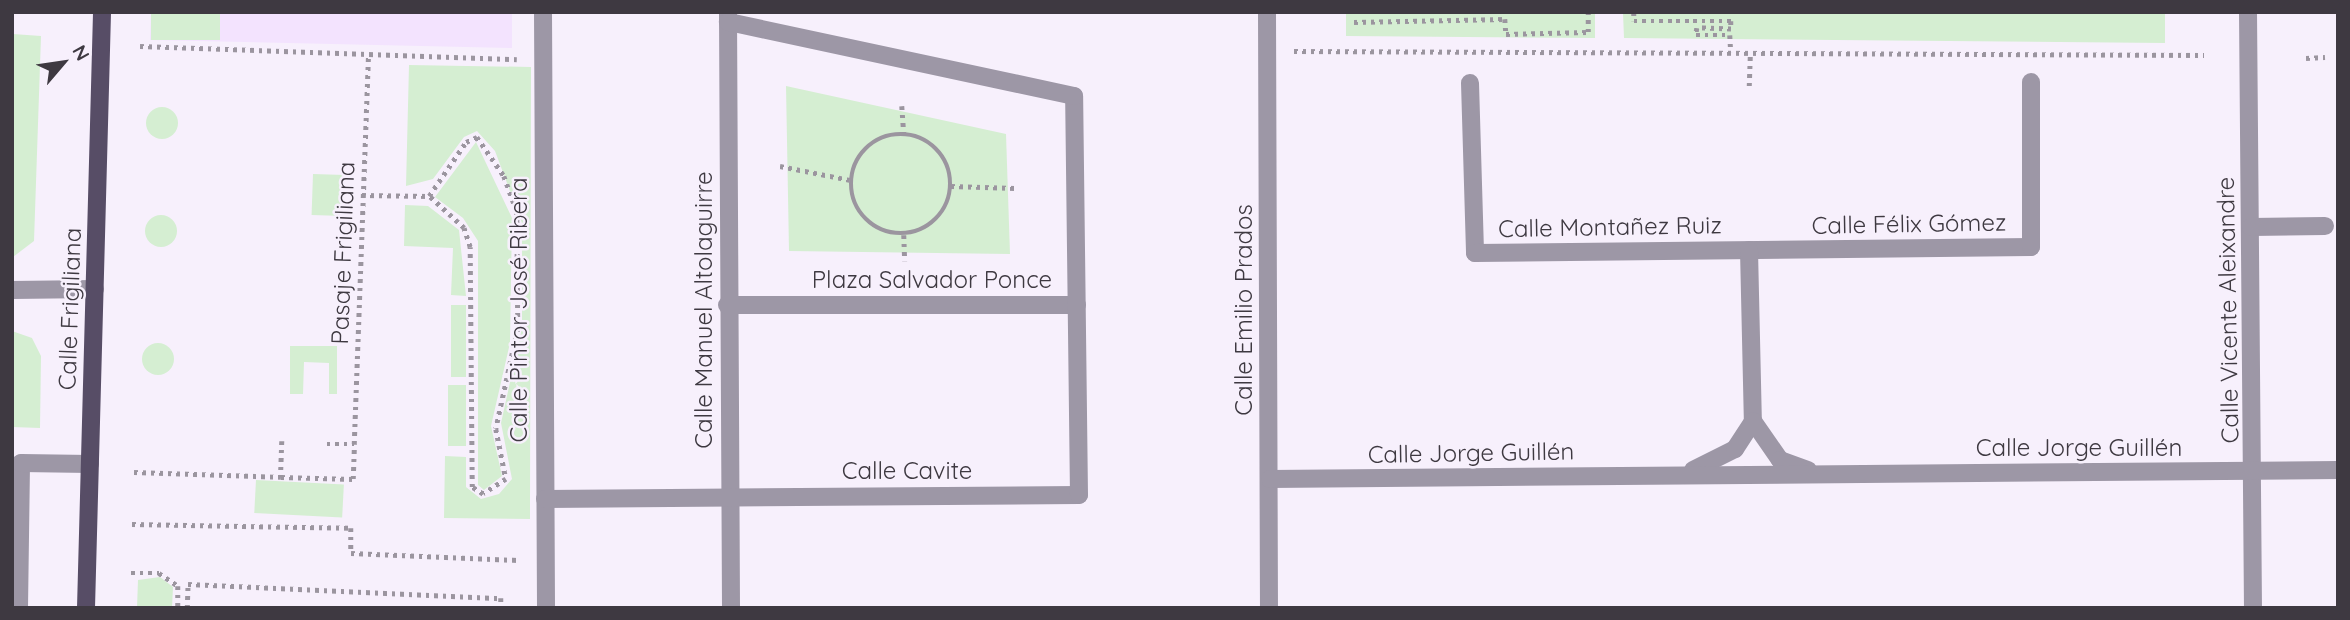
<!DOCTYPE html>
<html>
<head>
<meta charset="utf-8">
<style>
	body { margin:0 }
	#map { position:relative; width:2350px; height:620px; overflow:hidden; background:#f7f0fc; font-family:Quicksand,sans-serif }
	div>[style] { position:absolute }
	.built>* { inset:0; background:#f3e3fe }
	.green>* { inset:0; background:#d5eed2; transform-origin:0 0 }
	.round { border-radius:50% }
	.path>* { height:4.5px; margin-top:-2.25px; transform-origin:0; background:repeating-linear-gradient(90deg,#9b959f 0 3.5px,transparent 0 8.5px) }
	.path>.ring { margin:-2.25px; padding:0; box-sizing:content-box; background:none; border:4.5px solid #9b959f; border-radius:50% }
	.minor>* { height:18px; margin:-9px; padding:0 9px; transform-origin:9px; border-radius:9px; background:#9d97a6 }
	.major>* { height:18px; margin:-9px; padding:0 9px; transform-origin:9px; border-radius:9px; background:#574d66 }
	span { translate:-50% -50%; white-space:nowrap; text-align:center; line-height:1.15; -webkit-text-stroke:5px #f7f0fc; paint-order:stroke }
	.street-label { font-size:24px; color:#3e3941 }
	.frame { position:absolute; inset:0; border:14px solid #3e3941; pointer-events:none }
	.north { position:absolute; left:28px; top:28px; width:70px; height:70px; -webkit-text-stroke:5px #f7f0fc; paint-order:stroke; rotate:61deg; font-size:19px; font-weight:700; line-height:28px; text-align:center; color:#3e3941 }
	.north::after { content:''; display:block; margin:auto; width:24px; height:32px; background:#3e3941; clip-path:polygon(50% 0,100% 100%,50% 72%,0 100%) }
</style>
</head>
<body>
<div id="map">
	<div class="built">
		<div style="clip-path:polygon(151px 12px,512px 12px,512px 48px,150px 40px)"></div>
	</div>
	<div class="green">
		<div style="left:151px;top:12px;width:69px;height:28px"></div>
		<div style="clip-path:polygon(1346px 12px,2194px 12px,2165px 12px,2165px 43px,1624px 38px,1623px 13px,1595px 13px,1595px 38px,1346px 36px)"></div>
		<div style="clip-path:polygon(13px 34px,41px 36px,34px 241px,13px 257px)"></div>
		<div style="clip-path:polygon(409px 65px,531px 67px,530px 519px,444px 518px,445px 456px,466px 457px,466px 487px,481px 499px,499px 494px,512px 479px,501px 423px,522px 328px,522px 223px,495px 151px,477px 131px,464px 137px,433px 179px,406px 186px)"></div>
		<div style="clip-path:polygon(786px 86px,1006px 134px,1010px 254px,789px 251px)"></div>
		<div class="round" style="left:146px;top:107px;width:32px;height:32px"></div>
		<div style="clip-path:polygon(476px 142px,512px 218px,510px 343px,491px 426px,502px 476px,484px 490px,478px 485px,478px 241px,463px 218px,435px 197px)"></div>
		<div style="left:313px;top:174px;width:32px;height:41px;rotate:2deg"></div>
		<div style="clip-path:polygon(405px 205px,428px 206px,459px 230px,466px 296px,451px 295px,453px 248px,404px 246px)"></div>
		<div class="round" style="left:145px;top:215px;width:32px;height:32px"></div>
		<div style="left:451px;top:305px;width:15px;height:72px"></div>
		<div style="clip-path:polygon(12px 331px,32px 338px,41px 356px,40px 428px,12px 427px)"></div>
		<div class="round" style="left:142px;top:343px;width:32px;height:32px"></div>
		<div style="clip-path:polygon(290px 346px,337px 346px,337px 394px,329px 394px,329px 363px,304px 362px,303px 394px,290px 394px)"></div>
		<div style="left:448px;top:385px;width:18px;height:61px"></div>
		<div style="left:256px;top:480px;width:88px;height:33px;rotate:3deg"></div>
		<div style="clip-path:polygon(160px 577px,173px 587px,172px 608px,137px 608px,138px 580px)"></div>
	</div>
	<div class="path">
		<div style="left:1634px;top:12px;width:9px;rotate:90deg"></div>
		<div style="left:1634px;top:21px;width:97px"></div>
		<div style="left:1731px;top:21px;width:8px;rotate:90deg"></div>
		<div style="left:1731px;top:29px;width:34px;rotate:-178deg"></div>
		<div style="left:1697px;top:28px;width:7px;rotate:98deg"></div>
		<div style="left:1696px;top:35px;width:34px"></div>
		<div style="left:1730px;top:35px;width:17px;rotate:87deg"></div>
		<div style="left:1354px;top:22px;width:151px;rotate:-1.1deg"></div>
		<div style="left:1505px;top:19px;width:15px;rotate:86deg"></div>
		<div style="left:1506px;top:34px;width:82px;rotate:-1.4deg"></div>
		<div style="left:1588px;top:32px;width:20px;rotate:-90deg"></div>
		<div style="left:140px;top:46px;width:377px;rotate:2deg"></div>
		<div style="left:1294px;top:51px;width:910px;rotate:0.25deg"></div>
		<div style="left:2306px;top:58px;width:19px;rotate:-3deg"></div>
		<div style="left:1749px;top:86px;width:34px;rotate:-88deg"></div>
		<div style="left:902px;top:106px;width:27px;rotate:86deg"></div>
		<div class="ring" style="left:851px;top:134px;width:95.5px;height:95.5px"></div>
		<div style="left:477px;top:137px;width:47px;rotate:55.3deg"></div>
		<div style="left:504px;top:176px;width:37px;rotate:70deg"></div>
		<div style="left:517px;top:211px;width:117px;rotate:89.5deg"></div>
		<div style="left:518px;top:328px;width:103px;rotate:102.3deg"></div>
		<div style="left:496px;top:429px;width:51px;rotate:78.7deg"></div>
		<div style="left:506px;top:479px;width:27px;rotate:147deg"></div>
		<div style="left:483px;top:494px;width:13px;rotate:-148deg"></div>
		<div style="left:472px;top:487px;width:240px;rotate:-90.5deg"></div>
		<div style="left:470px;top:247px;width:20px;rotate:-108deg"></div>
		<div style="left:464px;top:228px;width:47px;rotate:-137.6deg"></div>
		<div style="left:429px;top:196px;width:65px;rotate:-55.6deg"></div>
		<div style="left:466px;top:142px;width:12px;rotate:-24deg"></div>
		<div style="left:780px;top:166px;width:71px;rotate:11.3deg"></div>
		<div style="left:951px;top:186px;width:64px;rotate:1.8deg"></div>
		<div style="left:362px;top:195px;width:67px;rotate:0.9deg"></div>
		<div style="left:904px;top:235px;width:26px;rotate:88deg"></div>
		<div style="left:282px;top:441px;width:36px;rotate:92deg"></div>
		<div style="left:281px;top:477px;width:72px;rotate:1.6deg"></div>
		<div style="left:353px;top:479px;width:35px;rotate:-88deg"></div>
		<div style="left:327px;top:444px;width:27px"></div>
		<div style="left:354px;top:444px;width:390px;rotate:-87.9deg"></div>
		<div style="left:134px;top:472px;width:147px;rotate:1.9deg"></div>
		<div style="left:132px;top:524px;width:219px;rotate:1deg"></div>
		<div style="left:351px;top:528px;width:25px;rotate:90deg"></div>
		<div style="left:351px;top:553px;width:167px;rotate:2.4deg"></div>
		<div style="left:131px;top:573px;width:28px"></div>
		<div style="left:159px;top:573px;width:23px;rotate:34deg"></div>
		<div style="left:178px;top:586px;width:22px;rotate:90deg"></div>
		<div style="left:187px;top:608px;width:24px;rotate:-88deg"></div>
		<div style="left:188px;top:584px;width:313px;rotate:2.6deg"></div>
		<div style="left:501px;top:598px;width:10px;rotate:90deg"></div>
	</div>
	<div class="minor">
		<div style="left:543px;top:12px;width:596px;rotate:89.71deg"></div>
		<div style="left:1267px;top:12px;width:596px;rotate:89.81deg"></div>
		<div style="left:2248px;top:12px;width:596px;rotate:89.52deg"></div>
		<div style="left:728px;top:13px;width:595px;rotate:89.71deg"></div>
		<div style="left:1470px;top:83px;width:170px;rotate:88.3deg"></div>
		<div style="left:1475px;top:253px;width:556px;rotate:-0.62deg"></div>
		<div style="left:2031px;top:247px;width:165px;rotate:-90deg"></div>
		<div style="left:2251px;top:227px;width:74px;rotate:-0.8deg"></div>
		<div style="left:1749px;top:250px;width:171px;rotate:88.7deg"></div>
		<div style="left:12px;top:290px;width:83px;rotate:-0.7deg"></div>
		<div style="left:727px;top:305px;width:350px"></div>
		<div style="left:1753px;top:421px;width:47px;rotate:55.3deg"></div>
		<div style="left:1780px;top:460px;width:30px;rotate:20deg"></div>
		<div style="left:1693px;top:470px;width:47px;rotate:-26.6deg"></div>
		<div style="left:1735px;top:449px;width:33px;rotate:-57deg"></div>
		<div style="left:1270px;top:479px;width:1068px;rotate:-0.48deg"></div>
		<div style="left:545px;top:499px;width:534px;rotate:-0.43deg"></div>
		<div style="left:1079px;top:495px;width:399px;rotate:-90.7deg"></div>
		<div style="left:1074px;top:96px;width:354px;rotate:-167.9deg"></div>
		<div style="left:19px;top:608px;width:145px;rotate:-89.2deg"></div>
		<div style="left:21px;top:463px;width:69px;rotate:0.8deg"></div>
	</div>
	<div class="major">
		<div style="left:86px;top:608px;width:596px;rotate:-88.46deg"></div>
	</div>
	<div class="street-label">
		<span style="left:1909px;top:224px;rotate:-1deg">Calle Félix Gómez</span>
		<span style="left:1610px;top:227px;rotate:-1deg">Calle Montañez Ruiz</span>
		<span style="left:343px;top:253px;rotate:-88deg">Pasaje Frigiliana</span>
		<span style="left:932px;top:280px">Plaza Salvador Ponce</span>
		<span style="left:70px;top:309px;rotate:-88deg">Calle Frigiliana</span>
		<span style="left:519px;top:310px;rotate:-90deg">Calle Pintor José Ribera</span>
		<span style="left:704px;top:310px;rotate:-90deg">Calle Manuel Altolaguirre</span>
		<span style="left:1244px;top:310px;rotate:-90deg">Calle Emilio Prados</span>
		<span style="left:2228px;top:310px;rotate:-91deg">Calle Vicente Aleixandre</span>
		<span style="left:2079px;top:448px">Calle Jorge Guillén</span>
		<span style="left:1471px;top:453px;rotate:-1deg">Calle Jorge Guillén</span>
		<span style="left:907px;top:471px">Calle Cavite</span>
	</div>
	<div class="frame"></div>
	<div class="north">N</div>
</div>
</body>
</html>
